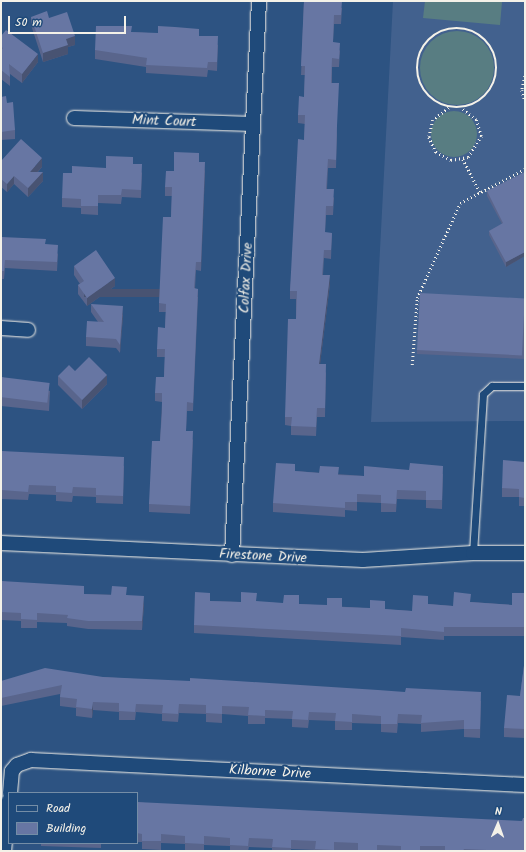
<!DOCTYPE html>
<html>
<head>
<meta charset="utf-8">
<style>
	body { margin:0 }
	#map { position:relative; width:526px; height:852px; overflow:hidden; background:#2d5382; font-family:Kalam,sans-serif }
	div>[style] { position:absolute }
	.built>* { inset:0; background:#42618e }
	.green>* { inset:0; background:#587d82 }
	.round { border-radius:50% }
	.path>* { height:2.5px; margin-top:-1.25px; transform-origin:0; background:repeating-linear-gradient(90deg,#f4f1e8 0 1px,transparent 0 4px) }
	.path>.ring { margin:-1.25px; padding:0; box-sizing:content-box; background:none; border:2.5px solid #f4f1e8; border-radius:50% }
	.roads { filter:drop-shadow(0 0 1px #f4f1e8) drop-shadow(0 0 1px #f4f1e8) }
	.service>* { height:7px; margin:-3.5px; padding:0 3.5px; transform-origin:3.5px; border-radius:3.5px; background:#1f4a7a }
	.minor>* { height:14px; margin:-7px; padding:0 7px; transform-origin:7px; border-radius:7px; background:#1f4a7a }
	.wall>* { inset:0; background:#59658c }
	.shaded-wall>* { inset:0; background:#485372; transform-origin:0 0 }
	.building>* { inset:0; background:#6776a3; transform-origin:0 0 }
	span { translate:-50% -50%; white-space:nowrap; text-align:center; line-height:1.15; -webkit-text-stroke:4px #1f4a7a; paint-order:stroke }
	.street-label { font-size:14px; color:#f4f1e8 }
	.frame { position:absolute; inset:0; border:2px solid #f4f1e8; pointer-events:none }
	.legend { position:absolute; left:8px; top:792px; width:130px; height:52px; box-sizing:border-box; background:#1f4a7a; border:1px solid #748da6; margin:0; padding:5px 7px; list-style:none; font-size:12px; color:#f4f1e8 }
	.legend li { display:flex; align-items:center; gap:8px; height:20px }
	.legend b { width:20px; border:1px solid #748da6 }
	.north { position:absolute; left:478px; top:804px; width:40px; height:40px; -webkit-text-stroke:3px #1f4a7a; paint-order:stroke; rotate:2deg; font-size:11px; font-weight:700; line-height:16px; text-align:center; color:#f4f1e8 }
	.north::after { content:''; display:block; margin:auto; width:14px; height:18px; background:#f4f1e8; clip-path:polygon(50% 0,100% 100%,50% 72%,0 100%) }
	.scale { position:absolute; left:8px; top:16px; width:118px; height:18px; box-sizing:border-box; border:2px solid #f4f1e8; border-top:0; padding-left:5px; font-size:12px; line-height:14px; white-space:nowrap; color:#f4f1e8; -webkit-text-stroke:3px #1f4a7a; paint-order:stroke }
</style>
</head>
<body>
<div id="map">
	<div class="built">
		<div style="clip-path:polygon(393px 1px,525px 1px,525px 421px,371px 422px)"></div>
	</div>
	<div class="green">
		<div style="clip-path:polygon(425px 1px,502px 2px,500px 25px,423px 18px)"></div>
		<div class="round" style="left:420px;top:31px;width:74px;height:74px"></div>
		<div class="round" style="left:431px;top:111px;width:46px;height:46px"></div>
	</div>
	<div class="path">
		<div class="ring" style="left:417px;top:28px;width:77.5px;height:77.5px"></div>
		<div style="left:525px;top:76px;width:14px;rotate:102deg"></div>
		<div style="left:522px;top:90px;width:11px;rotate:75deg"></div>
		<div style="left:449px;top:108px;width:20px;rotate:143deg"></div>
		<div style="left:433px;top:120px;width:17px;rotate:103deg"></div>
		<div style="left:429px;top:137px;width:17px;rotate:65deg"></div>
		<div style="left:436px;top:152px;width:17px;rotate:28deg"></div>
		<div style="left:451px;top:160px;width:17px;rotate:-10deg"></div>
		<div style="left:468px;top:157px;width:25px;rotate:-58deg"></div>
		<div style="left:481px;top:136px;width:17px;rotate:-107deg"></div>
		<div style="left:476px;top:120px;width:19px;rotate:-141deg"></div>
		<div style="left:463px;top:159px;width:37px;rotate:63deg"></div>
		<div style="left:412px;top:365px;width:67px;rotate:-85.7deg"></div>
		<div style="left:417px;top:298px;width:104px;rotate:-65.6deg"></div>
		<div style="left:460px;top:203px;width:73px;rotate:-27.6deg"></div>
	</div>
	<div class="roads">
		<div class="service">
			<div style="left:473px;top:553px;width:159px;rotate:-86.4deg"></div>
			<div style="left:483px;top:394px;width:12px;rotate:-42deg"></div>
			<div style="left:492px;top:386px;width:33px"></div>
		</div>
		<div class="minor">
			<div style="left:74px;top:118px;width:179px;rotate:1.9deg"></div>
			<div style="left:1px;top:328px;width:27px;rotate:4deg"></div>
			<div style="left:1px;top:543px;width:362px;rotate:2.7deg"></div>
			<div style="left:363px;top:560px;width:110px;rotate:-3.6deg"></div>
			<div style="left:473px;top:553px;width:52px"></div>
			<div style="left:232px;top:555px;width:555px;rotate:-87.21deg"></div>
			<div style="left:10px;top:793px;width:22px;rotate:-85deg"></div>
			<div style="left:12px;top:771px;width:8px;rotate:-50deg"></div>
			<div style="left:17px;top:765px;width:15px;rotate:-20deg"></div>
			<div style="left:31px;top:760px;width:495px;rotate:2.9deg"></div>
			<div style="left:4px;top:851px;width:51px;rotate:-84.4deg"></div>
		</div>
	</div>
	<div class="wall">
		<div style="clip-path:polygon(304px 1px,342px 8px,341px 24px,334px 24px,333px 42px,340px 51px,339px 67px,332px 67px,332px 83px,337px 135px,336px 168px,328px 168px,327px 189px,334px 198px,333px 215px,326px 215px,325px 233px,332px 233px,331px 259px,324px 258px,323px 275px,330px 284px,320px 364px,326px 373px,325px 417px,317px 417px,316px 436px,291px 435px,291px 426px,285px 425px,285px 417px,296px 319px,296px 299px,290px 299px,290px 291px,304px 140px,305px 124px,298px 123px,298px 115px,304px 97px,305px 75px,301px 75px)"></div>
		<div style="clip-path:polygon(31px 17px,49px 18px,75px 45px,68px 47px,68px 54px,43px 62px,31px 25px)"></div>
		<div style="clip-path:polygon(132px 32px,199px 36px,218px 45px,217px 71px,208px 70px,207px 77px,146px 73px,146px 67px,95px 59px,95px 50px)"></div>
		<div style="clip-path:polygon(1px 36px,38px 62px,22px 83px,10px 74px,10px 86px,1px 79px)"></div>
		<div style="clip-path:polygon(1px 97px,7px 103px,15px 130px,15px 139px,1px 140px)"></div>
		<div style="clip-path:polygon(1px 161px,42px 167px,38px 172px,43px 181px,28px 197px,14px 184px,7px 192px,1px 187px)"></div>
		<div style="clip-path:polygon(199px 162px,205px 171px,201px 271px,196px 270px,195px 289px,198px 297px,193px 411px,187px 411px,186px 431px,193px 440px,190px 514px,149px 512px,149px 504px,160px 441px,162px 402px,155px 401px,155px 393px,164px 377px,165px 357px,157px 357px,157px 349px,165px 328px,166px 312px,159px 312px,159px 303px,171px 217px,172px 196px,165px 196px,165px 187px,174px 171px)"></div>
		<div style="clip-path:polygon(133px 164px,142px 173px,141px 198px,122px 197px,121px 204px,98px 203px,98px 215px,81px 214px,81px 208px,62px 207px,62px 198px,106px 168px)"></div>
		<div style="clip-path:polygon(525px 172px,525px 256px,506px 267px,489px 235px,489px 231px,502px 224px,487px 196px,487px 191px)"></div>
		<div style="clip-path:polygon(1px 237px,46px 245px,58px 254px,57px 271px,5px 268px,4px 279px,1px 279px)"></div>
		<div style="clip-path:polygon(74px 266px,115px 286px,87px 306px,78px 294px,78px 285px,80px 284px,74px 275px)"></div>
		<div style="clip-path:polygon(525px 299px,525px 359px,417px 354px,417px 350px)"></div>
		<div style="clip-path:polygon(91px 304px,123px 315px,120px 353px,116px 348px,86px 346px,86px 337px,98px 322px,91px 312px)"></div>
		<div style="clip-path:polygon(58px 376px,107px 384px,82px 409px,58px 385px)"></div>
		<div style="clip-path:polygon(1px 377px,50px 391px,49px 411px,1px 406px)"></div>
		<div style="clip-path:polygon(1px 451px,124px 466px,123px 504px,96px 503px,96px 497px,73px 496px,72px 502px,56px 501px,56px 495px,29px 494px,28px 500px,1px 499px)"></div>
		<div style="clip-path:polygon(525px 462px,525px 506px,519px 506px,519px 497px,502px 497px,502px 488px)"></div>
		<div style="clip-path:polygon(295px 471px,364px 476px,443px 474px,442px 509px,426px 508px,426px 500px,397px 499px,396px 512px,381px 512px,381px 503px,357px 502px,357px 511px,345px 510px,345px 517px,273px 512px,273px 503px)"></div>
		<div style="clip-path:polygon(1px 581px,84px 594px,127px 595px,144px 605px,142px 630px,88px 629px,67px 626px,67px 623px,37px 622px,37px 628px,21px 628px,21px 621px,1px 620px)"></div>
		<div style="clip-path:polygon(525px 593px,525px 636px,444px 636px,444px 640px,401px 637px,401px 645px,194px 633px,194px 625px,210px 601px,241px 602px,257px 602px,299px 604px,412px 611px,428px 604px,453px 606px,471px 602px,512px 605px)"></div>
		<div style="clip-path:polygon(525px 658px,525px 738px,504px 737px,504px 728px,520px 696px)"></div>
		<div style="clip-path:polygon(103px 677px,481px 701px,480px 738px,464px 737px,464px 729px,421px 732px,421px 724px,398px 723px,397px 733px,381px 732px,381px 724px,352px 723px,352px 730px,335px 730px,335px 721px,309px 720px,308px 728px,292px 727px,292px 719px,265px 718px,265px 724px,248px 724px,248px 716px,222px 714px,222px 723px,206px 722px,206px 714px,179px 713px,178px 722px,162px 721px,162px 714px,136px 712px,135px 720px,119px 720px,119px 712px,93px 710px,92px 718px,76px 716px,76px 708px,60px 706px,60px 694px,1px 706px,1px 681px)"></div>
		<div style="clip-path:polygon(137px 802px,525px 851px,315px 851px,315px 850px,291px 849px,291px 851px,272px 851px,272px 848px,249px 847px,248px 851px,230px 851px,230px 846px,204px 845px,204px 851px,185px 851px,185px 844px,161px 843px,161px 850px,142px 849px,142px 842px,137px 842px)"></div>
		<div style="clip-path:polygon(41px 843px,101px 843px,101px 848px,41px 846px)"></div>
	</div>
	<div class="shaded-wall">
		<div style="clip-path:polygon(75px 36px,75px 45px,68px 47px,68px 54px,43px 62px,43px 53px,66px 39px)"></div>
		<div style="clip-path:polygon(38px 54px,38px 62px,22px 83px,22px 74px)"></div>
		<div style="clip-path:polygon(42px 158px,42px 167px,30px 180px,30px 172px)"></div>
		<div style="clip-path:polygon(205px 162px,205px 171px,201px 271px,201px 262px)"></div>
		<div style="clip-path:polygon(43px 172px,43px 181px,28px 197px,28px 188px)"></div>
		<div style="clip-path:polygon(14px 176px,14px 184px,7px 192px,7px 184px)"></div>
		<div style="clip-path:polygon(525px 252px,525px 256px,506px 267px,506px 262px)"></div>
		<div style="clip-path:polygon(330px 275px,330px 284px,319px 373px,319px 364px)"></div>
		<div style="clip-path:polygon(115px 278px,115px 286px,87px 306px,87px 298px)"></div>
		<div style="left:198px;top:289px;width:8px;height:114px;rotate:90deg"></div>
		<div style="clip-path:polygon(123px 306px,123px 315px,120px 353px,120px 345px)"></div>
		<div style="clip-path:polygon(107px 375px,107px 384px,82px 409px,82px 400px)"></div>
		<div style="clip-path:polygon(144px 596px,144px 605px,142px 630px,142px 621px)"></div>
		<div style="clip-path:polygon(93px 702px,93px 710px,92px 718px,92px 709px)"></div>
	</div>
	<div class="building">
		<div style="clip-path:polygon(304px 1px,342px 1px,341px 15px,334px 15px,333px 42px,340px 43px,339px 59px,332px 58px,331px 83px,339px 83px,337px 126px,336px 160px,328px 159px,326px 189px,334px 189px,333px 206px,326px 206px,325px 232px,332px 233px,331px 250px,324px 250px,322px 275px,330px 275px,319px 364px,326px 364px,325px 408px,317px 408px,316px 427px,291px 426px,292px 417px,285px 417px,288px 319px,296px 319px,297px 291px,290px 291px,298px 139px,304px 140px,305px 115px,298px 115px,299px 96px,304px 97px,305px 66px,301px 66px)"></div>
		<div style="clip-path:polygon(47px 11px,49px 18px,67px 12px,75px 36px,66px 39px,68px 45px,43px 53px,31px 17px)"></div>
		<div style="clip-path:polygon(96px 26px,132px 26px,131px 32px,158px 33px,158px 26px,175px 27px,199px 29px,199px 36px,218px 36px,217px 62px,208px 62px,207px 68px,146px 65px,147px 58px,95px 50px)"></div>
		<div style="clip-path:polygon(6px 30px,38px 54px,22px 74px,9px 64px,10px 77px,1px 70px,1px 50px,3px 48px,1px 47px,1px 36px)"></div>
		<div style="clip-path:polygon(6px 96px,7px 103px,13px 102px,15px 130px,1px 132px,1px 97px)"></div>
		<div style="clip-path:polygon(21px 139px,42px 158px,30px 172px,43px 172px,28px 188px,14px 176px,7px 184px,1px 179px,1px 161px)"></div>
		<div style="clip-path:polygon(174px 152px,199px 153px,199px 162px,205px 162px,201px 262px,196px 262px,194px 288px,198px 289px,193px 403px,187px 402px,186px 431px,193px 431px,190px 506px,149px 504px,152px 441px,160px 441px,162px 413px,162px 393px,155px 393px,156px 377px,164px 377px,165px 349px,157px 349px,158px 327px,165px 328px,166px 304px,159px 303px,163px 217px,171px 217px,172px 187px,165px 187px,166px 171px,174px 171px)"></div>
		<div style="clip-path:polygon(106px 156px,133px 157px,133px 164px,142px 164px,141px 190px,122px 189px,121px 195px,98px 195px,98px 206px,81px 206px,81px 199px,62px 198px,63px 173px,72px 173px,72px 166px,106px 168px)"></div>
		<div style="clip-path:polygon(525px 172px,525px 252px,506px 262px,489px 231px,503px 223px,487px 191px)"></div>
		<div style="clip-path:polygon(1px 237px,46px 239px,45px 244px,58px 245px,57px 262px,5px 260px,4px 271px,1px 271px)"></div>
		<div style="clip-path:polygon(96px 250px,115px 278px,87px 298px,78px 285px,84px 281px,74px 266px)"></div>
		<div style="left:420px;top:293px;width:105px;height:57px;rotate:3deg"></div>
		<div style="clip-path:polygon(91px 304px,123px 306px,120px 345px,116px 339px,86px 337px,87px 321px,104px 322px)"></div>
		<div style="clip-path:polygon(89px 357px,107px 375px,82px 400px,58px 376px,69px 365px,75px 371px)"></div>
		<div style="left:1px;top:377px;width:49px;height:20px;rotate:7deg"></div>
		<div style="clip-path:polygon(1px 451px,124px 457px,123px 496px,96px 495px,96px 488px,73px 487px,72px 493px,56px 492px,56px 486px,29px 485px,28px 492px,1px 490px)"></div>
		<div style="clip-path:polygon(503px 460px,525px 462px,525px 498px,519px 497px,519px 489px,502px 488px)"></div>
		<div style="clip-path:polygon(276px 463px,295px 464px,295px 471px,319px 473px,320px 466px,339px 467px,338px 475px,364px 476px,364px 466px,409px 470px,410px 463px,443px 466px,442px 500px,426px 500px,426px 491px,397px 490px,396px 504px,381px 503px,381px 495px,357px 494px,357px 502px,345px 502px,345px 508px,273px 503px)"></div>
		<div style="clip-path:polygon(1px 581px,84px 586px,84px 594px,111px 595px,112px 586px,127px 587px,126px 595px,144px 596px,142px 621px,88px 621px,67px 618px,68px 615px,37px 613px,37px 620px,21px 619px,21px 613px,1px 612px)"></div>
		<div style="clip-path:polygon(195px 592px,210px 593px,210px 601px,241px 602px,241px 592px,257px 593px,256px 601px,283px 603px,284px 595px,299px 595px,299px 604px,327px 605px,327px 598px,342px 598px,342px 607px,370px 608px,370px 600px,385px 601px,385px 609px,412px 611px,413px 595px,428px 596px,428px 604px,453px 606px,454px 592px,471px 594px,470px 602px,512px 605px,512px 593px,525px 593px,525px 627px,444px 627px,444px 632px,401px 628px,401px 636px,194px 625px)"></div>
		<div style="clip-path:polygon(525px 658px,525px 729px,504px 728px,507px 695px,520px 696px)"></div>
		<div style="clip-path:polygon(45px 668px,103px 677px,190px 681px,190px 678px,378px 690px,405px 692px,406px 688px,481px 692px,480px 729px,464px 729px,464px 720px,421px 723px,422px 715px,398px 714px,397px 724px,381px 724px,381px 716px,352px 714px,352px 722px,335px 721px,336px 713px,309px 712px,308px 720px,292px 719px,293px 711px,265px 710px,265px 716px,248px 715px,249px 707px,222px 706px,222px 714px,206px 713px,206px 705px,179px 704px,178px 714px,162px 713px,163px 705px,136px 704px,135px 712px,119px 711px,119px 703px,93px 702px,92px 709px,76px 707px,77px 699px,60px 697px,62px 685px,1px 698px,1px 681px)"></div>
		<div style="clip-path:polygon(137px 802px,522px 821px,523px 818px,525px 818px,525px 851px,487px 851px,487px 850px,464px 849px,463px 851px,445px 851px,445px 846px,420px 846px,420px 851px,401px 851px,401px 846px,377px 845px,377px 851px,358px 851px,358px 843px,334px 842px,334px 850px,315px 849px,316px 841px,291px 840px,291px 848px,272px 847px,273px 839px,249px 838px,248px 846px,230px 845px,230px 838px,204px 836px,204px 844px,185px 843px,185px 836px,161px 834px,161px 841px,142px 841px,142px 834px,137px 833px)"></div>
	</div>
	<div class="street-label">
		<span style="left:164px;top:121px;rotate:2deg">Mint Court</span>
		<span style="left:246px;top:278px;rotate:-87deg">Colfax Drive</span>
		<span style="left:263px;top:556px;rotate:3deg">Firestone Drive</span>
		<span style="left:270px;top:772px;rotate:3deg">Kilborne Drive</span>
	</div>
	<div class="frame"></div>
	<ul class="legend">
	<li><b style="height:5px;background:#1f4a7a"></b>Road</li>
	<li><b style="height:11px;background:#6776a3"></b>Building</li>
	</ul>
	<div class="north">N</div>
	<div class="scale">50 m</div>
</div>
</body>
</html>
